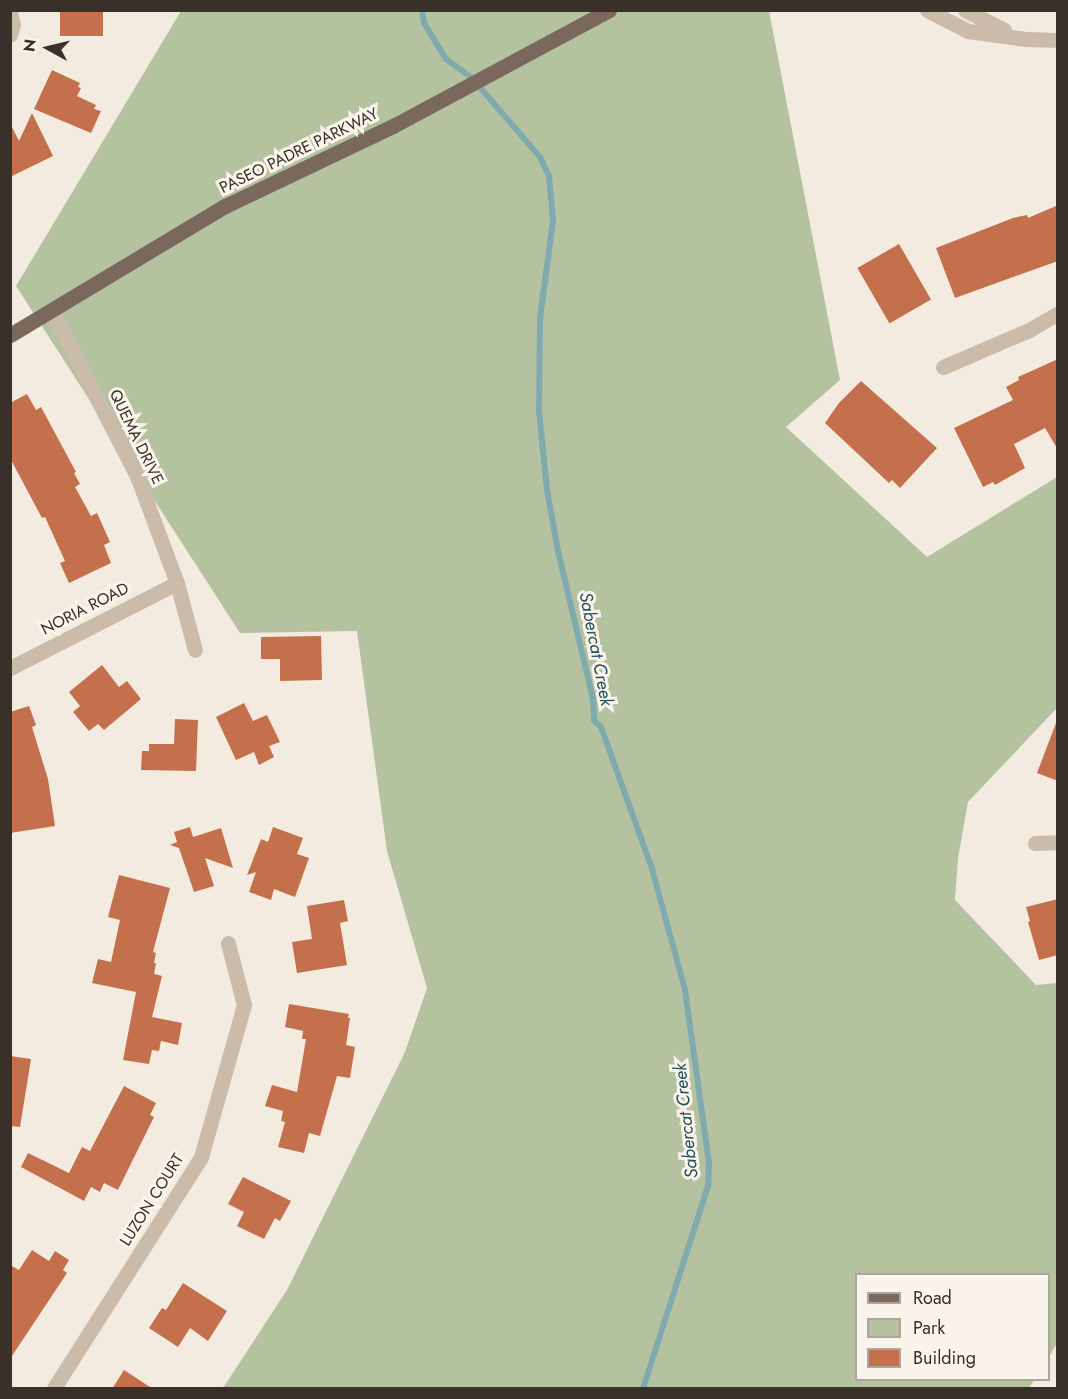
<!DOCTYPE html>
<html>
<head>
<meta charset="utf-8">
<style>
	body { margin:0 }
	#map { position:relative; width:1068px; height:1399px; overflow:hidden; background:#f3ebe0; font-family:Jost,sans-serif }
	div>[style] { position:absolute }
	.green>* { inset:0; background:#b4c29f }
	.stream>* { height:6px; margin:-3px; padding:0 3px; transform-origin:3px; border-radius:3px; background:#7fabaf }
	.building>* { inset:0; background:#c4704c; transform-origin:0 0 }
	.minor>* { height:15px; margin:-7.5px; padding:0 7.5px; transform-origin:7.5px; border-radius:7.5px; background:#cbbbab }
	.major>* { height:15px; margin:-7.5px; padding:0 7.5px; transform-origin:7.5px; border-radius:7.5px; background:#7a685c }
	span { translate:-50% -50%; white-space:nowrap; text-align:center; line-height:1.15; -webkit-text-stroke:6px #faf4ec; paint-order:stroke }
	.street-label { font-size:16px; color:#39302a }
	.water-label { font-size:18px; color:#20535a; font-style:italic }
	.frame { position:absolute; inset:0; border:12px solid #39302a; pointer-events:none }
	.legend { position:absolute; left:855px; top:1273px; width:195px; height:108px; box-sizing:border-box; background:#faf4ec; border:2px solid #ada69e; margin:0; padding:8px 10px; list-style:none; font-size:18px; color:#39302a }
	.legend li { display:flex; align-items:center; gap:12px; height:30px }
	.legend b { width:30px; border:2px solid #ada69e }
	.north { position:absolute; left:18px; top:18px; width:60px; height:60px; -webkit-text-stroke:4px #faf4ec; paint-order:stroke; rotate:278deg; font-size:16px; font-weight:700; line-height:24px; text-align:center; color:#39302a }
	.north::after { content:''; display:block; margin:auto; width:21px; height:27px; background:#39302a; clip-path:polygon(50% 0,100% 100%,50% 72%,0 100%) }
</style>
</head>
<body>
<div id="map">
	<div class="green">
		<div style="clip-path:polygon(181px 11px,769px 11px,840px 380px,786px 427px,927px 557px,1057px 477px,1057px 708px,968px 802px,958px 858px,955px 900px,1036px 985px,1057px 983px,1057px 1343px,1049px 1357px,1048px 1274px,856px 1274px,856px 1380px,1034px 1380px,1029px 1388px,223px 1388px,287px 1290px,405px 1052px,427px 988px,387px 851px,357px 631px,240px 633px,16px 286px)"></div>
	</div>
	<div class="stream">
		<div style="left:422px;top:10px;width:13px;rotate:81deg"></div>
		<div style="left:424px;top:23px;width:42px;rotate:58.6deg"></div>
		<div style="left:446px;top:59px;width:32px;rotate:36deg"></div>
		<div style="left:472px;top:78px;width:104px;rotate:49.3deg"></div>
		<div style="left:540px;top:157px;width:21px;rotate:65deg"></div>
		<div style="left:549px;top:176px;width:44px;rotate:84.8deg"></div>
		<div style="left:553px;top:220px;width:100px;rotate:97.5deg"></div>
		<div style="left:540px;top:319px;width:92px;rotate:90.6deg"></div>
		<div style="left:539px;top:411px;width:79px;rotate:84.2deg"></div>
		<div style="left:547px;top:490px;width:62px;rotate:79.8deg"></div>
		<div style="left:558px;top:551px;width:152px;rotate:76.7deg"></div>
		<div style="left:593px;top:699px;width:21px;rotate:87deg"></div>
		<div style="left:594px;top:720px;width:10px;rotate:45deg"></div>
		<div style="left:601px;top:727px;width:151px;rotate:70.2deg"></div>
		<div style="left:652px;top:869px;width:125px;rotate:74.7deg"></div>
		<div style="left:685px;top:990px;width:175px;rotate:82.1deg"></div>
		<div style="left:709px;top:1163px;width:23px;rotate:92deg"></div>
		<div style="left:708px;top:1186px;width:212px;rotate:107.8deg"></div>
	</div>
	<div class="building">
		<div style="left:60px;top:10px;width:43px;height:26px"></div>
		<div style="clip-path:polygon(52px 70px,80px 83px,78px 87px,81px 88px,77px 96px,96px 105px,94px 109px,101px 111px,91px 133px,34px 109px)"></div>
		<div style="clip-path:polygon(32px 113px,53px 156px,10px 177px,10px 123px,19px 141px)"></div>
		<div style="clip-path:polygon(1058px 205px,1058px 261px,955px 298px,936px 248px,1013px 218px,1027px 215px,1028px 218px)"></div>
		<div style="left:899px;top:244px;width:64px;height:48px;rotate:60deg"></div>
		<div style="clip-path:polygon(1058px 359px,1058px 450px,1045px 428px,1014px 444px,1025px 468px,995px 485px,993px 482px,983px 487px,954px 428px,1013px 400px,1006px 387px,1019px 380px,1018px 377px)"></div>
		<div style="clip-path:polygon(861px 381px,937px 448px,900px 488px,892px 480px,889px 483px,825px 423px,839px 403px)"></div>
		<div style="clip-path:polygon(27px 394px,36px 410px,41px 407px,76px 472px,74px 473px,80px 484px,75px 487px,91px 516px,97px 513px,110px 542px,104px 545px,111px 563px,69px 583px,60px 563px,65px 561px,45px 517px,42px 518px,10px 458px,10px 403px)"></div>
		<div style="clip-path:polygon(321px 636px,322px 680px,280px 681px,280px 659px,261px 659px,261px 637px)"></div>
		<div style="clip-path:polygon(102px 665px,119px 687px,127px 681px,141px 699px,104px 730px,98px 724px,89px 731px,73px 712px,80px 706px,69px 692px)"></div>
		<div style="clip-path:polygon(244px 703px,253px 721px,267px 715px,280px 742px,269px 746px,274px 757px,259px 765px,254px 752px,236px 760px,216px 717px)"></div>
		<div style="clip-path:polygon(29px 706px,36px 725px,32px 727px,48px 779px,55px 826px,10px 833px,10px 712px)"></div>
		<div style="clip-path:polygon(175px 719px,198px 720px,196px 771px,141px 770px,142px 751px,149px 751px,149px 744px,174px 744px)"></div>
		<div style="clip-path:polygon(1056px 723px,1058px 723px,1058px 781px,1037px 773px)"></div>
		<div style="clip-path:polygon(190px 827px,193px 837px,221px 828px,233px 868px,205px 858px,214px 886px,194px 892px,179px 848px,170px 845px,177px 842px,174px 832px)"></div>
		<div style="clip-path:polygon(273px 827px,303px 838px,297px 854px,309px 858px,295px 897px,274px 889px,271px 900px,249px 892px,256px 872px,247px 875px,261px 839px,268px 842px)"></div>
		<div style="clip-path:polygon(119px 875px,170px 888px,153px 952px,156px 953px,154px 963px,156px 963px,154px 974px,162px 976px,152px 1017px,182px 1023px,178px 1045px,161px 1041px,159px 1051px,152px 1050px,149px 1064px,123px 1060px,136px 992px,92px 983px,98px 959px,111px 962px,120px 920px,108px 917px)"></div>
		<div style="clip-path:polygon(1058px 899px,1058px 955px,1039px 960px,1028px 922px,1030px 921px,1026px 907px)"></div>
		<div style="clip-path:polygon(344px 900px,348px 921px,340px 923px,347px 965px,297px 973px,292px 942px,312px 939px,307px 906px)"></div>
		<div style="clip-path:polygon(289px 1004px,349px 1014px,348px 1018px,350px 1018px,346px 1045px,355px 1047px,350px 1078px,337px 1076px,320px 1136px,309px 1133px,304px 1153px,278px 1147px,285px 1122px,281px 1121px,283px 1111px,265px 1106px,272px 1085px,297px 1092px,306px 1039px,302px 1039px,303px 1031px,285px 1027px)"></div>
		<div style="clip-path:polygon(10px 1056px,31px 1059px,20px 1127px,10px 1126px)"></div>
		<div style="clip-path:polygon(124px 1086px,156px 1103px,150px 1115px,154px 1117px,118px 1190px,104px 1183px,100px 1192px,91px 1187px,84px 1201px,21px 1167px,28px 1153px,69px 1173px,82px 1147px,90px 1151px)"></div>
		<div style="clip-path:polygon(243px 1177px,291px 1201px,280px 1221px,275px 1218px,264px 1239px,237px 1226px,244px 1212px,228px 1204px)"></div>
		<div style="clip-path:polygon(32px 1250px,49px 1261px,55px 1251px,69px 1260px,63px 1270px,67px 1273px,10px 1359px,10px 1265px,19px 1270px)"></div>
		<div style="clip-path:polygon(183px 1283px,227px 1311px,208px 1341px,190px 1328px,178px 1347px,149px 1328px,162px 1308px,166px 1310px)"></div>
		<div style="clip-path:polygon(124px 1370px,153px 1389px,112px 1389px)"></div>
	</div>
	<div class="minor">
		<div style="left:927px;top:10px;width:46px;rotate:27.1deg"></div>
		<div style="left:968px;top:31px;width:59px;rotate:7.9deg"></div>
		<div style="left:1026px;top:39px;width:32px;rotate:2deg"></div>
		<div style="left:965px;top:10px;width:44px;rotate:27.1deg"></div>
		<div style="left:10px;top:13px;width:11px;rotate:75deg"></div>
		<div style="left:13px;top:24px;width:11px;rotate:105deg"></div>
		<div style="left:52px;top:312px;width:185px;rotate:62.6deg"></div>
		<div style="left:137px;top:476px;width:114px;rotate:69.5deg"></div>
		<div style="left:177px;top:583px;width:69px;rotate:75deg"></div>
		<div style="left:943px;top:367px;width:94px;rotate:-23.3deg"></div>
		<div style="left:1029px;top:330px;width:34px;rotate:-30deg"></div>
		<div style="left:10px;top:668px;width:187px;rotate:-27deg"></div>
		<div style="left:1035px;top:843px;width:23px;rotate:-2deg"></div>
		<div style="left:54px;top:1388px;width:274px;rotate:-57.5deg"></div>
		<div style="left:201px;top:1157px;width:158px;rotate:-74.2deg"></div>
		<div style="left:244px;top:1005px;width:64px;rotate:-104.5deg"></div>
	</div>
	<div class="major">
		<div style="left:10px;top:335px;width:251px;rotate:-31deg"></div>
		<div style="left:225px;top:206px;width:186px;rotate:-25.5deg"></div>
		<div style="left:393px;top:126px;width:245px;rotate:-28.2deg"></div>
	</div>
	<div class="street-label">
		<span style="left:299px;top:151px;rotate:-26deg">PASEO PADRE PARKWAY</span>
		<span style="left:136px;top:437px;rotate:64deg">QUEMA DRIVE</span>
		<span style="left:85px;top:609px;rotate:-27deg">NORIA ROAD</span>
		<span style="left:152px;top:1200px;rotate:-58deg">LUZON COURT</span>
	</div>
	<div class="water-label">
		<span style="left:596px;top:649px;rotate:79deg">Sabercat Creek</span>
		<span style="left:686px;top:1121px;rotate:-96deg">Sabercat Creek</span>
	</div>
	<div class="frame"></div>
	<ul class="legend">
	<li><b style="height:8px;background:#7a685c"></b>Road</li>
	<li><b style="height:16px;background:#b4c29f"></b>Park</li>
	<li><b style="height:16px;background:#c4704c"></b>Building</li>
	</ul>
	<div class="north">N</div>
</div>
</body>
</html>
